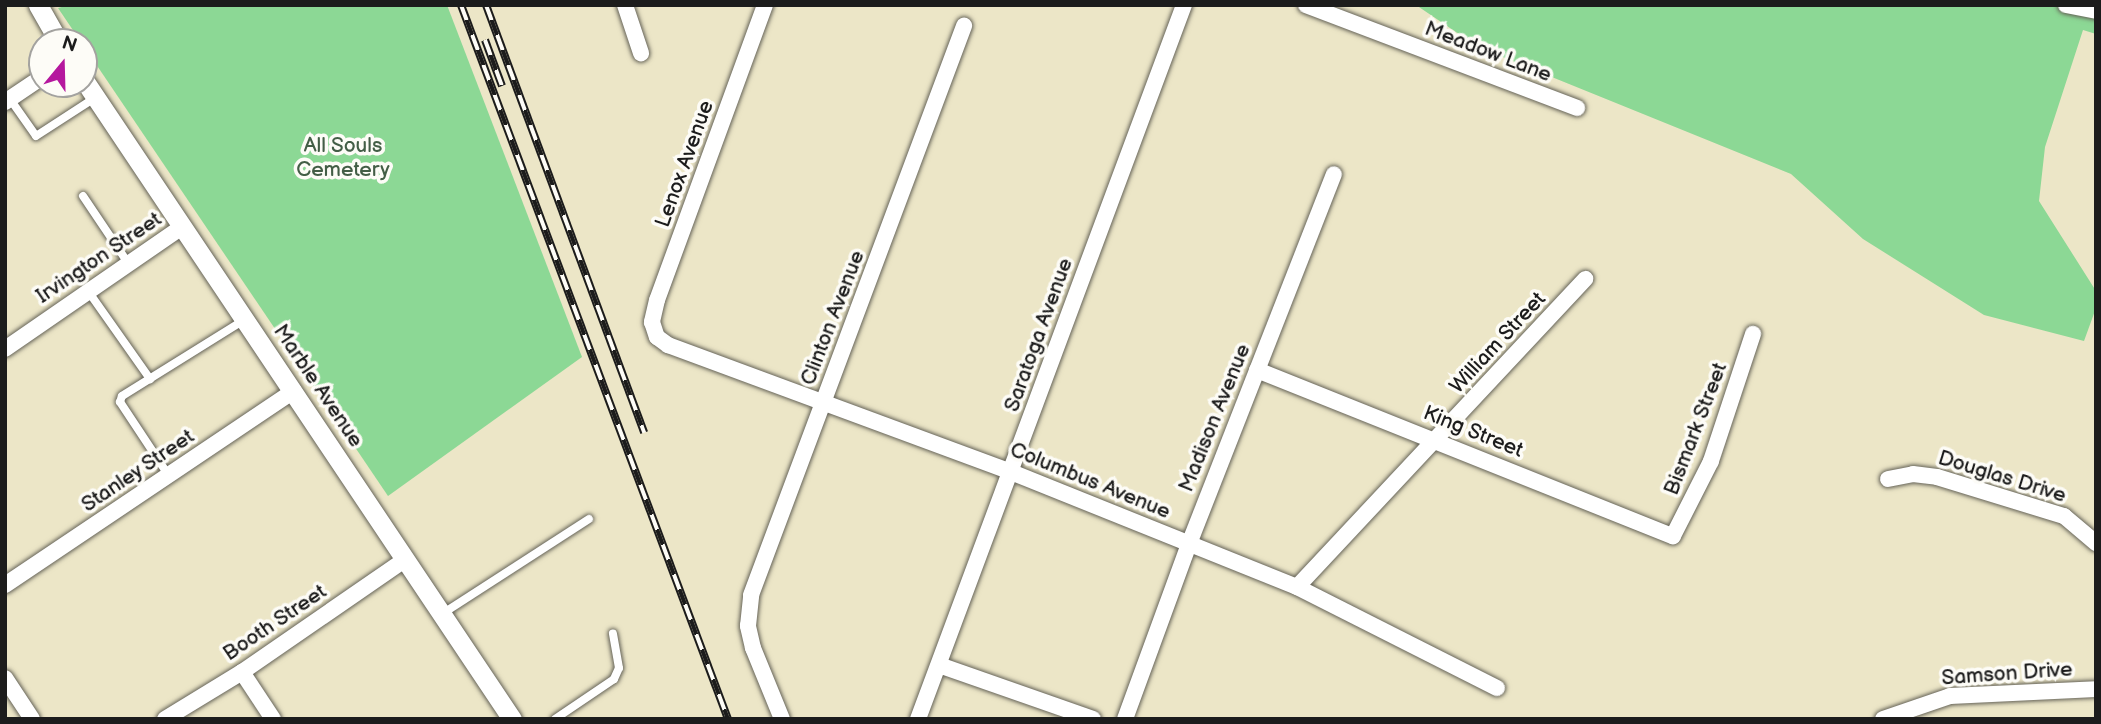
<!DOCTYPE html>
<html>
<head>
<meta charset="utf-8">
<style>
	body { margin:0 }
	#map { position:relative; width:2101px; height:724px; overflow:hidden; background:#ece6c7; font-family:"Balsamiq Sans",sans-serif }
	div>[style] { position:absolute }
	.green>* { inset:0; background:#8cd895 }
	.roads { filter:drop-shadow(0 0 2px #656358) drop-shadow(0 0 2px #656358) }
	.service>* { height:8px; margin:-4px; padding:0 4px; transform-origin:4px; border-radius:4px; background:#fff }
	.minor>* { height:16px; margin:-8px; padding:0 8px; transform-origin:8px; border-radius:8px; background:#fff }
	.tertiary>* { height:19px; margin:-9.5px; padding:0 9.5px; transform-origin:9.5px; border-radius:9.5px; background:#fff }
	.rail>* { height:8px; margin-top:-4px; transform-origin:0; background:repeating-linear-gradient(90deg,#fdfcf7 0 16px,#1c1c1c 0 32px); box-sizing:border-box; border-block:2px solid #1c1c1c }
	span { translate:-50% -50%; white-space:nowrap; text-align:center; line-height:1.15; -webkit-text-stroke:7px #fdfcf7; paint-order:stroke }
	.street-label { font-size:21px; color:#1c1c1c }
	.park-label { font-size:21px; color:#435e46 }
	.frame { position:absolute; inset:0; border:7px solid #1c1c1c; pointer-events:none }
	.north { position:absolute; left:28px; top:28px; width:70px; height:70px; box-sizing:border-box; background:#fdfcf7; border:2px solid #a3a29f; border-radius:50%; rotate:19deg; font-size:19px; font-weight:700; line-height:28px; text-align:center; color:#1c1c1c }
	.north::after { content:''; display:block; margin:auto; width:24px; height:32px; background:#b5179e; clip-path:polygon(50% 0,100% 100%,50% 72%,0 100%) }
</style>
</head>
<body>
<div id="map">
	<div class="green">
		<div style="clip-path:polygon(69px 5px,447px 5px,582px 357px,388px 496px,58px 8px)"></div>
		<div style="clip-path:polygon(1416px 5px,2096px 5px,2096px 34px,2083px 30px,2045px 147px,2039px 201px,2096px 291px,2096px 308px,2084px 341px,1984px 315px,1863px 239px,1791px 174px,1478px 47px)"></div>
	</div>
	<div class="roads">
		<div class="service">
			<div style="left:10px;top:99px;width:45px;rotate:54.9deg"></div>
			<div style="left:36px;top:136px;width:72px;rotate:-33deg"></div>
			<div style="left:83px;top:196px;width:81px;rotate:56.1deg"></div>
			<div style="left:88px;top:291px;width:108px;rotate:54.8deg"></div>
			<div style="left:169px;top:476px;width:89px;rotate:-123.5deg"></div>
			<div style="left:120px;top:402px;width:6px;rotate:-72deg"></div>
			<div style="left:122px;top:396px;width:144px;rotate:-31.9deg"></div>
			<div style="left:442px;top:614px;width:175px;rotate:-32.9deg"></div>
			<div style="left:555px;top:719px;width:71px;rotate:-34.1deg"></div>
			<div style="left:614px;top:679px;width:12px;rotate:-66deg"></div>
			<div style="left:619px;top:668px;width:35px;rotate:-100deg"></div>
		</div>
		<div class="minor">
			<div style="left:625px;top:5px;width:51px;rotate:71.6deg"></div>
			<div style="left:765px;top:5px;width:314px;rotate:110.1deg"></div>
			<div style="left:657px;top:300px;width:23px;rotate:103deg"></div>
			<div style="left:652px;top:322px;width:16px;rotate:72deg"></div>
			<div style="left:657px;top:337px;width:14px;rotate:36deg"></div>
			<div style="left:668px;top:345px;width:366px;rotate:20.3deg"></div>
			<div style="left:1011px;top:472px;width:308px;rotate:21.9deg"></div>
			<div style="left:1297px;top:587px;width:224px;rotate:26.8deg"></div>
			<div style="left:1306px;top:5px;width:290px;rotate:20.8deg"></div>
			<div style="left:2066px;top:5px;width:31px;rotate:11deg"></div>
			<div style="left:5px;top:102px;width:45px;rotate:-34deg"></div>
			<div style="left:5px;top:349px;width:216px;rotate:-34.6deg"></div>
			<div style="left:1257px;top:370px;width:448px;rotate:21.8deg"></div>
			<div style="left:1673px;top:536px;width:84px;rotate:-63.1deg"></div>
			<div style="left:1711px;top:461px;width:134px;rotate:-71.7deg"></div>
			<div style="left:1888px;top:479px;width:25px;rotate:-11deg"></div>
			<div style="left:1913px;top:474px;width:24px;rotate:7deg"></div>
			<div style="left:1937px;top:477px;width:133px;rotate:17.1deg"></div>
			<div style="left:2064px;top:516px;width:42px;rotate:40.2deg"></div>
			<div style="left:5px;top:585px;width:348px;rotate:-33.9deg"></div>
			<div style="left:1297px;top:587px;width:422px;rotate:-46.9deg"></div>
			<div style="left:939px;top:665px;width:163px;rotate:19.3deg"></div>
			<div style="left:242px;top:672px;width:56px;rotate:56.6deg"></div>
			<div style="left:5px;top:678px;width:49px;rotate:56.6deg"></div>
			<div style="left:165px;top:719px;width:90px;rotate:-31.4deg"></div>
			<div style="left:242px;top:672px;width:199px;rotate:-34.6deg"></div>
			<div style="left:782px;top:719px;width:77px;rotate:-112.2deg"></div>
			<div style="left:753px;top:648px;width:23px;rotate:-103deg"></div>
			<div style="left:748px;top:626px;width:31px;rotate:-84deg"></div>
			<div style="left:751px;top:595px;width:608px;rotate:-69.48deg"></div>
			<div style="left:918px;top:719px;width:762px;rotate:-69.57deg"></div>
			<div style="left:1125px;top:719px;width:186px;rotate:-69.9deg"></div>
			<div style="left:1189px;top:544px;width:397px;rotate:-68.6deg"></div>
			<div style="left:1883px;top:719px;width:71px;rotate:-18.9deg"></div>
			<div style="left:1950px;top:696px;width:146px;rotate:-2.7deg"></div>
		</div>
		<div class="tertiary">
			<div style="left:38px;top:5px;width:43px;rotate:60.4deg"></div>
			<div style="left:84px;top:80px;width:769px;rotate:56.19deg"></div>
		</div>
	</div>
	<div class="rail">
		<div style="left:461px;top:5px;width:762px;rotate:69.5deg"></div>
		<div style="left:486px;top:5px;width:456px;rotate:69.7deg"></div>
		<div style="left:485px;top:40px;width:49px;rotate:69.7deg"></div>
	</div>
	<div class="street-label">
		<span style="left:1488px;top:52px;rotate:21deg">Meadow Lane</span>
		<span style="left:685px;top:164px;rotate:-70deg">Lenox Avenue</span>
		<span style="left:99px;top:258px;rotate:-34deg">Irvington Street</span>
		<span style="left:833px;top:318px;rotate:-69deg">Clinton Avenue</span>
		<span style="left:1039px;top:335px;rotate:-70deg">Saratoga Avenue</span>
		<span style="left:1498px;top:343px;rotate:-47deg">William Street</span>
		<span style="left:318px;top:386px;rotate:56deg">Marble Avenue</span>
		<span style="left:1215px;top:418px;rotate:-68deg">Madison Avenue</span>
		<span style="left:1696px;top:429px;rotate:-69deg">Bismark Street</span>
		<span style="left:1473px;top:432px;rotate:22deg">King Street</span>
		<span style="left:138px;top:471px;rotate:-34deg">Stanley Street</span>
		<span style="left:2002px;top:477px;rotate:17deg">Douglas Drive</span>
		<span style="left:1090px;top:481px;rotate:22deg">Columbus Avenue</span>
		<span style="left:275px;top:623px;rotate:-34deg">Booth Street</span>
		<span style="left:2007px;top:674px;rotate:-4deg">Samson Drive</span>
	</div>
	<div class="park-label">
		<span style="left:343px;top:158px">All Souls<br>Cemetery</span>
	</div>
	<div class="frame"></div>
	<div class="north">N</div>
</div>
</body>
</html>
